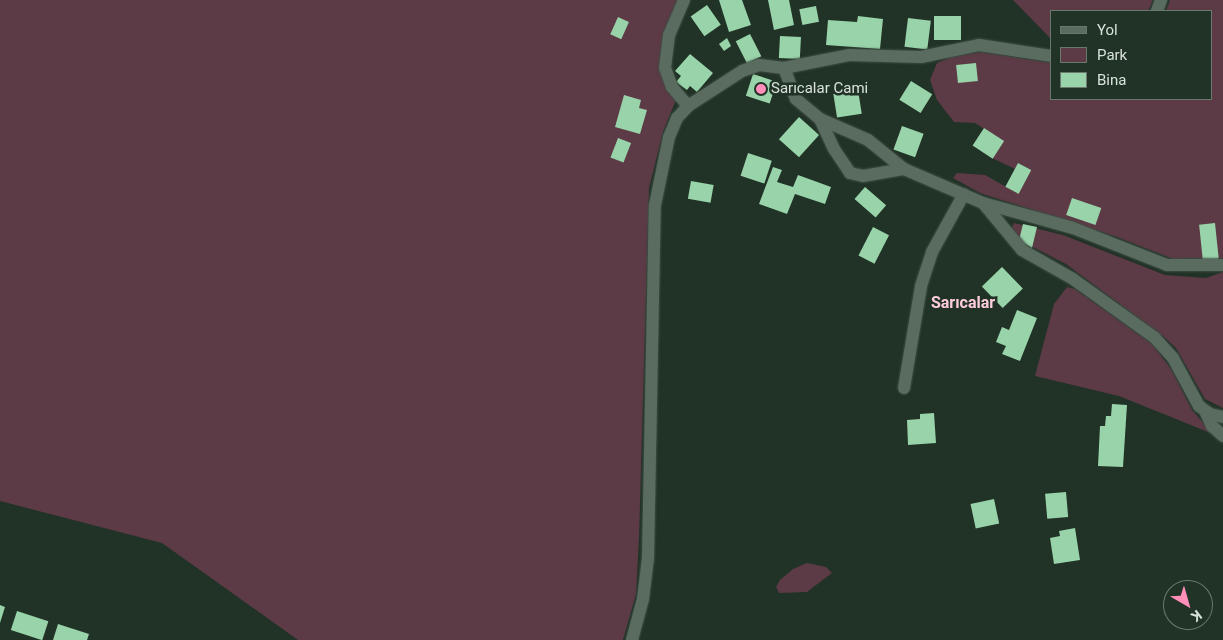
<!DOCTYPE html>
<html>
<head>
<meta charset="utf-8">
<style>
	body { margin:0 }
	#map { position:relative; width:1223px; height:640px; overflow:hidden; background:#213226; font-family:Roboto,sans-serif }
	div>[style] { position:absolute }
	.green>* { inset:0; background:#5c3a46 }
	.building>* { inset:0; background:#98d3a9; transform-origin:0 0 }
	.roads { filter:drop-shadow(0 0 1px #3f4e44) drop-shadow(0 0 1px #3f4e44) }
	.minor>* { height:12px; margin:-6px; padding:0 6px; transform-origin:6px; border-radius:6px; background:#5a6c5f }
	.dots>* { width:14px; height:14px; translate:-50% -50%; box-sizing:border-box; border:2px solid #213226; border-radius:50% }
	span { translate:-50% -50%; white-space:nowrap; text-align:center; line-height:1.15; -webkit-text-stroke:5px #213226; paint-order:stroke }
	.poi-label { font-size:15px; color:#d7e2da }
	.left { translate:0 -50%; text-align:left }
	.neighbourhood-label { font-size:16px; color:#fecddd; font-weight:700 }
	.legend { position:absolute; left:1050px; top:10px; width:162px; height:90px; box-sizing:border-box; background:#213226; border:1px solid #6a786e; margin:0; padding:6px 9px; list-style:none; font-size:15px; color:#d7e2da }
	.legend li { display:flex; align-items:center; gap:10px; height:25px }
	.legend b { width:25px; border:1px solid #6a786e }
	.north { position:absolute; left:1163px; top:580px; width:50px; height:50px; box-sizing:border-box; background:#213226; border:1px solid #6a786e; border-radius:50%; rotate:142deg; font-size:14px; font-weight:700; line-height:20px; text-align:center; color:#d7e2da }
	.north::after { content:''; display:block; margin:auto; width:18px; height:22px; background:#ff8eb9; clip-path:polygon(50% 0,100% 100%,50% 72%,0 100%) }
</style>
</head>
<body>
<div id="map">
	<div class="green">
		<div style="clip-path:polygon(0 0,684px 0,665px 61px,678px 95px,663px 132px,649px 188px,639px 539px,636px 594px,623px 640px,298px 640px,162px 543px,0 501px)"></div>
		<div style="clip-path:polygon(1013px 0,1153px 0,1148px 11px,1052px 11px,1052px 40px)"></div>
		<div style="clip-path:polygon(1170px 0,1223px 0,1223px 258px,1173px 259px,1117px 237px,980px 193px,953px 178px,957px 173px,985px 175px,1017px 193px,1030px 170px,1018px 163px,1015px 169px,992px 158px,1003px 141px,975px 123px,954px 122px,937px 100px,930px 80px,937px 63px,952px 57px,981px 52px,1052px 63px,1052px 99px,1212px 99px,1212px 11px,1166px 11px)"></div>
		<div style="clip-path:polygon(1014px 223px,1063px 235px,1165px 275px,1206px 278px,1223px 272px,1223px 408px,1205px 399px,1176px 348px,1164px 337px,1066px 264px,1019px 240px,1011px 229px)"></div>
		<div style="clip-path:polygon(1067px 287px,1075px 289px,1152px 344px,1171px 369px,1192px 410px,1213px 434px,1119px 396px,1035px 376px,1054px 304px)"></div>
		<div style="clip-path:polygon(807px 563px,826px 567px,832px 573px,807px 592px,779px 593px,776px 587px,780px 580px,793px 569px)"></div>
	</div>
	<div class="building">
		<div style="clip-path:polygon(719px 0,742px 0,751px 25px,729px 32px)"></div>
		<div style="clip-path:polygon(768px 0,789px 0,794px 25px,774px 30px)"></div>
		<div style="left:707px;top:5px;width:24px;height:20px;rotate:55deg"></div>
		<div style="left:816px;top:6px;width:16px;height:17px;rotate:79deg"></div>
		<div style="clip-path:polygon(858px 16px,883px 19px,880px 49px,826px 45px,828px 20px,857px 22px)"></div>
		<div style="left:934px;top:16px;width:27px;height:24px"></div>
		<div style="left:618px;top:17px;width:12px;height:19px;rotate:24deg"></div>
		<div style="left:908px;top:18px;width:23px;height:29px;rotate:7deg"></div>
		<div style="left:750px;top:34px;width:25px;height:16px;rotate:63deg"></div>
		<div style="left:780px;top:36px;width:21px;height:22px;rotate:3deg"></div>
		<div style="clip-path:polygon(727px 38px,731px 46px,724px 51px,719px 44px)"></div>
		<div style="clip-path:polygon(690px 54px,713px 73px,697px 92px,690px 86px,687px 90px,676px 82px,681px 76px,675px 71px)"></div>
		<div style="left:976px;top:63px;width:18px;height:20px;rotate:84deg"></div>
		<div style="left:753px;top:74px;width:25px;height:23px;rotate:18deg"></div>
		<div style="left:911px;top:81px;width:25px;height:22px;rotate:32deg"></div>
		<div style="left:858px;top:90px;width:24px;height:25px;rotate:81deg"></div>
		<div style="clip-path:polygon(624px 95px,641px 100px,639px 108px,647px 110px,640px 134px,615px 127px)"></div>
		<div style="left:799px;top:117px;width:27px;height:30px;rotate:42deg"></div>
		<div style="left:902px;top:126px;width:23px;height:25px;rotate:20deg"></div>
		<div style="left:984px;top:128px;width:24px;height:21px;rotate:33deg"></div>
		<div style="left:618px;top:138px;width:14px;height:21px;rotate:21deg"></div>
		<div style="left:748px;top:153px;width:25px;height:24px;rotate:18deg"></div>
		<div style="left:1018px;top:163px;width:15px;height:27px;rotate:28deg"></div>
		<div style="clip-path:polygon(773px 167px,782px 170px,777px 182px,793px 187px,798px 175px,831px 187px,825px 204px,795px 194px,787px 214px,759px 204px)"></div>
		<div style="left:691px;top:181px;width:23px;height:18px;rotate:10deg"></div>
		<div style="left:865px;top:187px;width:28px;height:16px;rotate:41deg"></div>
		<div style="left:1072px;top:198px;width:31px;height:18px;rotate:19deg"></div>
		<div style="left:1215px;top:223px;width:36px;height:16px;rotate:84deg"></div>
		<div style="clip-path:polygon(1023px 224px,1037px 227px,1032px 248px,1019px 240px)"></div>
		<div style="left:873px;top:227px;width:18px;height:32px;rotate:27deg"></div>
		<div style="left:1002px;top:267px;width:30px;height:28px;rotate:46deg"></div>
		<div style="clip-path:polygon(1017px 310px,1037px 318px,1020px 361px,1002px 354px,1006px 346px,996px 342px,1002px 327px,1009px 330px)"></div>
		<div style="clip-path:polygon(1112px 404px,1127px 405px,1123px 467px,1098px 466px,1100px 426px,1105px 426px,1106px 416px,1111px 416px)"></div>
		<div style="clip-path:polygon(934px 413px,936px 443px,908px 445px,907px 420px,920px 419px,920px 414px)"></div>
		<div style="left:1066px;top:492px;width:25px;height:21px;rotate:85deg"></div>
		<div style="left:994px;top:499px;width:25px;height:24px;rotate:78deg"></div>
		<div style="clip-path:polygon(1075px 528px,1080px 560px,1054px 564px,1050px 538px,1060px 536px,1059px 531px)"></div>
		<div style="clip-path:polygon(0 605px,5px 607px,0 623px)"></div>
		<div style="left:17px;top:611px;width:33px;height:20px;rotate:18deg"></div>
		<div style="clip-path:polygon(58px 624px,89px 634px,87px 640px,53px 640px)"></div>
	</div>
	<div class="roads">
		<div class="minor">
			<div style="left:684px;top:0;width:38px;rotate:113deg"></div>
			<div style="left:669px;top:35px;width:33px;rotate:97deg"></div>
			<div style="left:665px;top:68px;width:20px;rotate:70deg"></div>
			<div style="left:672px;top:87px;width:25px;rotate:50deg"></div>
			<div style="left:1157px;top:11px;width:12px;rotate:-70deg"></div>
			<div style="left:784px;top:68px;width:66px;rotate:-11.3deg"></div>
			<div style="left:849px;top:55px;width:72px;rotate:1.6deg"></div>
			<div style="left:921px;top:57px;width:59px;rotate:-11.7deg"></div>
			<div style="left:979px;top:45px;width:74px;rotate:8.6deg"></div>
			<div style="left:820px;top:119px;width:52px;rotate:23.6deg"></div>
			<div style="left:868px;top:140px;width:46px;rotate:38.9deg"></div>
			<div style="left:904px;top:169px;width:86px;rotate:23.3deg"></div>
			<div style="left:983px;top:203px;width:61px;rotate:50.3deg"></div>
			<div style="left:1022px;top:250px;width:59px;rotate:29.6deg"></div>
			<div style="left:1073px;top:279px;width:101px;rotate:35.7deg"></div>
			<div style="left:1155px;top:338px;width:27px;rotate:48deg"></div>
			<div style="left:1173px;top:358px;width:55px;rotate:61.6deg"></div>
			<div style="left:1199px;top:406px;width:14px;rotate:36deg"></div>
			<div style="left:1210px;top:414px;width:13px;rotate:13deg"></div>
			<div style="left:983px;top:203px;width:93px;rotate:15.5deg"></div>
			<div style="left:1073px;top:228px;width:101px;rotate:21.5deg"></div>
			<div style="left:1167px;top:265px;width:56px"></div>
			<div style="left:904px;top:388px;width:103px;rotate:-80.5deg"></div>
			<div style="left:921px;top:286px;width:36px;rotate:-72deg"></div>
			<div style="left:932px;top:252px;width:66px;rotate:-61.1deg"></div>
			<div style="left:1205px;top:411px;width:17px;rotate:65deg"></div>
			<div style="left:1212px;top:426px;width:15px;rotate:42deg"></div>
			<div style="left:632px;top:640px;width:42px;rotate:-75deg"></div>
			<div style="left:643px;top:599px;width:41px;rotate:-83deg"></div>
			<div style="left:648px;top:558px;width:353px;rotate:-88.9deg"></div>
			<div style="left:655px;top:205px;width:69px;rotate:-78.4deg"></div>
			<div style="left:669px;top:137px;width:21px;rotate:-67deg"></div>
			<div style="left:677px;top:118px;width:16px;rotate:-47deg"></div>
			<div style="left:688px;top:106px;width:64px;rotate:-32.9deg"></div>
			<div style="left:742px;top:71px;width:18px;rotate:-19deg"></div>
			<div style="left:759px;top:65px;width:25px;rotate:7deg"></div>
			<div style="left:784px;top:68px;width:33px;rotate:69deg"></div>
			<div style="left:796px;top:99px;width:31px;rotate:40deg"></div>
			<div style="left:820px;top:119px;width:33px;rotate:65deg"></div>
			<div style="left:834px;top:149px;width:29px;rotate:56deg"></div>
			<div style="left:850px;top:173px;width:13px;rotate:13deg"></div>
			<div style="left:863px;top:176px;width:42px;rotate:-9.7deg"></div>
		</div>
	</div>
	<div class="dots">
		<div style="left:761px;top:89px;background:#ff8eb9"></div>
	</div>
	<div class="poi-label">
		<span class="left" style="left:771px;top:89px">Sarıcalar Cami</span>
	</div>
	<div class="neighbourhood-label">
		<span style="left:963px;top:303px">Sarıcalar</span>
	</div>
	<ul class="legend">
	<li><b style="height:6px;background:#5a6c5f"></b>Yol</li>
	<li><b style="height:14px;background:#5c3a46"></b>Park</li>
	<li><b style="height:14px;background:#98d3a9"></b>Bina</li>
	</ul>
	<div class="north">K</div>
</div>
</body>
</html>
